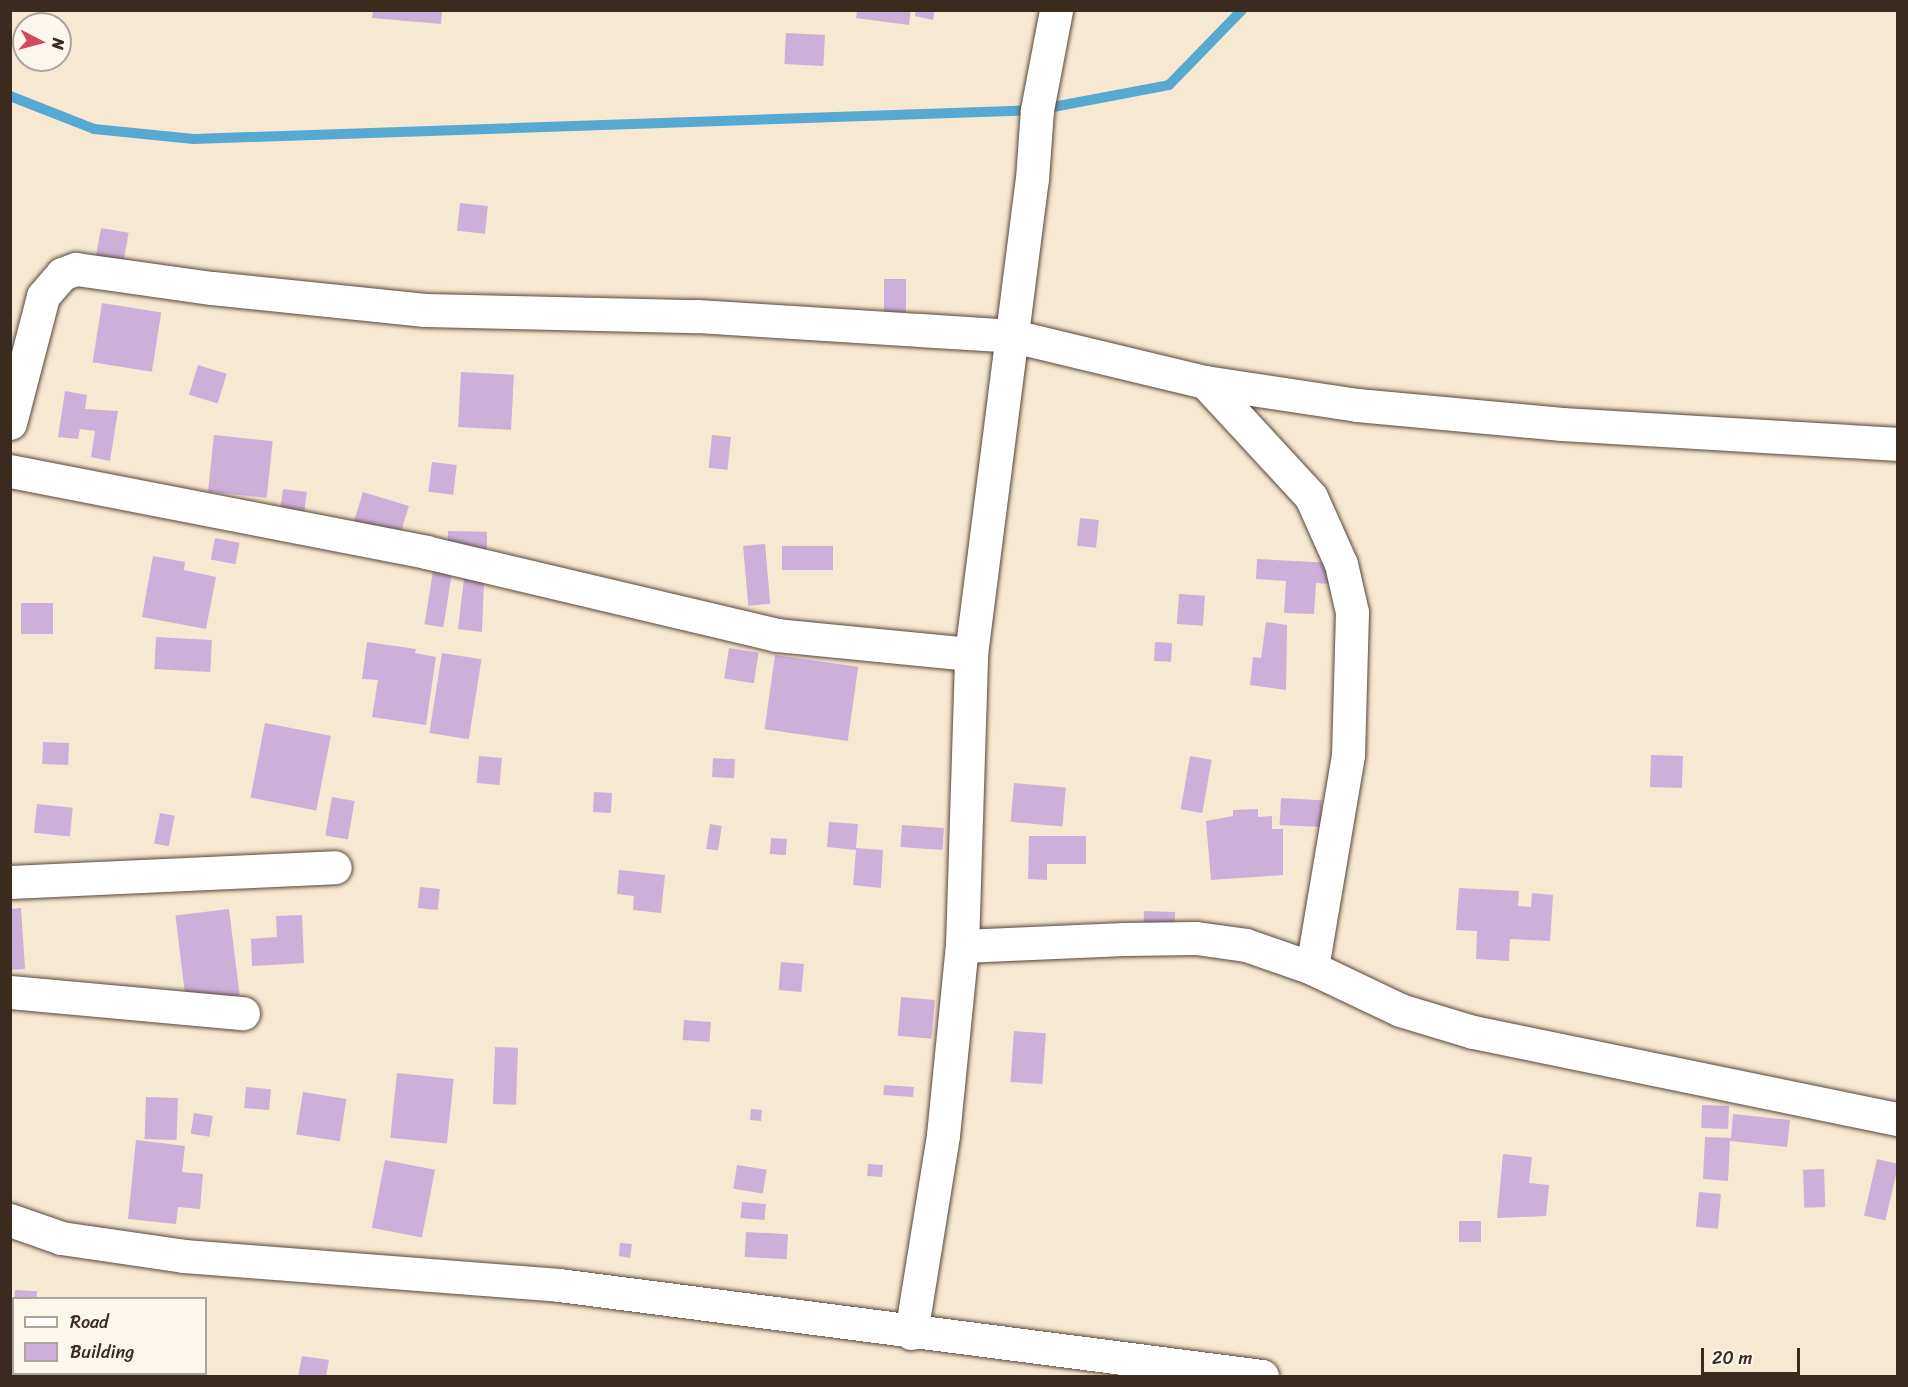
<!DOCTYPE html>
<html>
<head>
<meta charset="utf-8">
<style>
	body { margin:0 }
	#map { position:relative; width:1908px; height:1387px; overflow:hidden; background:#f7e8d2; font-family:Sriracha,sans-serif }
	div>[style] { position:absolute }
	.stream>* { height:10px; margin:-5px; padding:0 5px; transform-origin:5px; border-radius:5px; background:#56a9d1 }
	.building>* { inset:0; background:#ceafda; transform-origin:0 0 }
	.roads { filter:drop-shadow(0 0 2px #574639) drop-shadow(0 0 2px #574639) }
	.minor>* { height:33px; margin:-16.5px; padding:0 16.5px; transform-origin:16.5px; border-radius:16.5px; background:#fff }
	span { translate:-50% -50%; white-space:nowrap; text-align:center; line-height:1.15; -webkit-text-stroke:5px #fbf7ec; paint-order:stroke }
	.frame { position:absolute; inset:0; border:12px solid #3b2a1e; pointer-events:none }
	.legend { position:absolute; left:12px; top:1297px; width:195px; height:78px; box-sizing:border-box; background:#fbf7ec; border:2px solid #aea59a; margin:0; padding:8px 10px; list-style:none; font-size:18px; color:#3b2a1e }
	.legend li { display:flex; align-items:center; gap:12px; height:30px }
	.legend b { width:30px; border:2px solid #aea59a }
	.north { position:absolute; left:12px; top:12px; width:60px; height:60px; box-sizing:border-box; background:#fbf7ec; border:2px solid #aea59a; border-radius:50%; rotate:96deg; font-size:16px; font-weight:700; line-height:24px; text-align:center; color:#3b2a1e }
	.north::after { content:''; display:block; margin:auto; width:21px; height:27px; background:#d1495b; clip-path:polygon(50% 0,100% 100%,50% 72%,0 100%) }
	.scale { position:absolute; left:1701px; top:1348px; width:99px; height:27px; box-sizing:border-box; border:3px solid #3b2a1e; border-top:0; padding-left:8px; font-size:18px; line-height:21px; white-space:nowrap; color:#3b2a1e; -webkit-text-stroke:4px #fbf7ec; paint-order:stroke }
</style>
</head>
<body>
<div id="map">
	<div class="stream">
		<div style="left:10px;top:96px;width:90px;rotate:21.4deg"></div>
		<div style="left:94px;top:129px;width:100px;rotate:5.7deg"></div>
		<div style="left:194px;top:139px;width:843px;rotate:-1.97deg"></div>
		<div style="left:1037px;top:110px;width:134px;rotate:-10.7deg"></div>
		<div style="left:1169px;top:85px;width:105px;rotate:-45.8deg"></div>
	</div>
	<div class="building">
		<div style="clip-path:polygon(373px 10px,442px 10px,441px 24px,372px 18px)"></div>
		<div style="clip-path:polygon(857px 10px,911px 10px,909px 25px,856px 18px)"></div>
		<div style="clip-path:polygon(916px 10px,935px 10px,933px 20px,915px 16px)"></div>
		<div style="left:786px;top:33px;width:39px;height:31px;rotate:3deg"></div>
		<div style="left:460px;top:203px;width:28px;height:28px;rotate:6deg"></div>
		<div style="left:101px;top:228px;width:28px;height:31px;rotate:10deg"></div>
		<div style="left:884px;top:279px;width:22px;height:33px"></div>
		<div style="left:102px;top:303px;width:60px;height:60px;rotate:9deg"></div>
		<div style="left:198px;top:365px;width:30px;height:31px;rotate:17deg"></div>
		<div style="left:461px;top:372px;width:53px;height:55px;rotate:3deg"></div>
		<div style="clip-path:polygon(65px 391px,87px 395px,85px 409px,118px 411px,110px 461px,91px 457px,95px 431px,80px 429px,78px 439px,58px 437px)"></div>
		<div style="left:214px;top:435px;width:59px;height:57px;rotate:6deg"></div>
		<div style="left:712px;top:435px;width:19px;height:33px;rotate:6deg"></div>
		<div style="left:432px;top:462px;width:25px;height:30px;rotate:7deg"></div>
		<div style="left:283px;top:489px;width:24px;height:24px;rotate:7deg"></div>
		<div style="left:363px;top:492px;width:48px;height:38px;rotate:17deg"></div>
		<div style="left:1080px;top:518px;width:19px;height:28px;rotate:6deg"></div>
		<div style="left:448px;top:531px;width:39px;height:20px;rotate:1deg"></div>
		<div style="left:215px;top:538px;width:25px;height:22px;rotate:11deg"></div>
		<div style="left:765px;top:544px;width:60px;height:22px;rotate:85deg"></div>
		<div style="left:782px;top:546px;width:51px;height:24px"></div>
		<div style="clip-path:polygon(153px 556px,185px 562px,184px 570px,216px 577px,206px 629px,142px 617px)"></div>
		<div style="clip-path:polygon(1257px 559px,1331px 563px,1330px 584px,1316px 583px,1314px 614px,1284px 613px,1286px 581px,1256px 579px)"></div>
		<div style="left:433px;top:571px;width:19px;height:54px;rotate:9deg"></div>
		<div style="clip-path:polygon(464px 578px,484px 581px,482px 632px,458px 629px)"></div>
		<div style="left:1179px;top:594px;width:26px;height:30px;rotate:4deg"></div>
		<div style="left:21px;top:603px;width:32px;height:31px"></div>
		<div style="clip-path:polygon(1266px 622px,1287px 625px,1286px 690px,1250px 685px,1253px 657px,1261px 658px)"></div>
		<div style="left:156px;top:637px;width:56px;height:32px;rotate:3deg"></div>
		<div style="clip-path:polygon(367px 642px,416px 649px,415px 653px,436px 657px,426px 725px,372px 717px,378px 680px,362px 679px)"></div>
		<div style="left:1155px;top:642px;width:17px;height:19px;rotate:3deg"></div>
		<div style="left:729px;top:648px;width:30px;height:31px;rotate:9deg"></div>
		<div style="left:442px;top:653px;width:40px;height:81px;rotate:9deg"></div>
		<div style="left:775px;top:655px;width:84px;height:75px;rotate:8deg"></div>
		<div style="left:265px;top:723px;width:67px;height:76px;rotate:11deg"></div>
		<div style="left:43px;top:742px;width:26px;height:22px;rotate:2deg"></div>
		<div style="left:1651px;top:755px;width:32px;height:32px;rotate:2deg"></div>
		<div style="left:479px;top:756px;width:23px;height:27px;rotate:5deg"></div>
		<div style="left:1190px;top:756px;width:22px;height:54px;rotate:10deg"></div>
		<div style="left:713px;top:758px;width:22px;height:19px;rotate:3deg"></div>
		<div style="left:1014px;top:783px;width:52px;height:39px;rotate:5deg"></div>
		<div style="left:594px;top:792px;width:18px;height:20px;rotate:3deg"></div>
		<div style="left:332px;top:797px;width:23px;height:39px;rotate:10deg"></div>
		<div style="left:1281px;top:798px;width:41px;height:27px;rotate:3deg"></div>
		<div style="left:37px;top:804px;width:36px;height:29px;rotate:6deg"></div>
		<div style="clip-path:polygon(1258px 809px,1258px 817px,1272px 816px,1272px 829px,1283px 829px,1283px 875px,1211px 880px,1206px 821px,1233px 816px,1233px 810px)"></div>
		<div style="left:160px;top:813px;width:15px;height:31px;rotate:11deg"></div>
		<div style="clip-path:polygon(829px 822px,858px 824px,856px 848px,883px 850px,881px 888px,853px 885px,856px 850px,827px 847px)"></div>
		<div style="left:710px;top:824px;width:12px;height:25px;rotate:9deg"></div>
		<div style="left:902px;top:825px;width:42px;height:22px;rotate:4deg"></div>
		<div style="clip-path:polygon(1029px 836px,1086px 836px,1086px 864px,1047px 864px,1047px 880px,1028px 879px)"></div>
		<div style="left:771px;top:838px;width:16px;height:16px;rotate:4deg"></div>
		<div style="clip-path:polygon(619px 870px,665px 875px,661px 913px,633px 910px,634px 896px,617px 894px)"></div>
		<div style="left:420px;top:887px;width:20px;height:21px;rotate:6deg"></div>
		<div style="clip-path:polygon(1459px 888px,1519px 891px,1518px 906px,1531px 907px,1532px 893px,1553px 895px,1550px 941px,1510px 939px,1509px 961px,1476px 959px,1477px 931px,1456px 930px)"></div>
		<div style="clip-path:polygon(21px 908px,25px 969px,10px 970px,10px 909px)"></div>
		<div style="left:229px;top:909px;width:87px;height:54px;rotate:83deg"></div>
		<div style="left:1144px;top:911px;width:31px;height:32px;rotate:2deg"></div>
		<div style="clip-path:polygon(302px 915px,304px 963px,252px 966px,251px 939px,277px 937px,276px 916px)"></div>
		<div style="left:781px;top:962px;width:23px;height:28px;rotate:5deg"></div>
		<div style="left:901px;top:997px;width:34px;height:39px;rotate:5deg"></div>
		<div style="left:684px;top:1020px;width:27px;height:20px;rotate:4deg"></div>
		<div style="left:1014px;top:1031px;width:32px;height:51px;rotate:4deg"></div>
		<div style="left:495px;top:1047px;width:23px;height:57px;rotate:2deg"></div>
		<div style="left:397px;top:1073px;width:57px;height:65px;rotate:6deg"></div>
		<div style="left:884px;top:1085px;width:30px;height:10px;rotate:4deg"></div>
		<div style="left:246px;top:1087px;width:25px;height:21px;rotate:5deg"></div>
		<div style="left:303px;top:1092px;width:44px;height:43px;rotate:9deg"></div>
		<div style="left:146px;top:1097px;width:32px;height:42px;rotate:2deg"></div>
		<div style="left:1702px;top:1105px;width:27px;height:23px;rotate:2deg"></div>
		<div style="left:751px;top:1109px;width:11px;height:11px;rotate:5deg"></div>
		<div style="left:194px;top:1113px;width:19px;height:21px;rotate:9deg"></div>
		<div style="clip-path:polygon(1733px 1114px,1790px 1120px,1787px 1147px,1730px 1141px,1728px 1181px,1703px 1179px,1705px 1137px,1731px 1138px)"></div>
		<div style="clip-path:polygon(136px 1140px,185px 1146px,182px 1172px,203px 1174px,200px 1209px,178px 1207px,176px 1224px,128px 1219px)"></div>
		<div style="clip-path:polygon(1503px 1154px,1532px 1157px,1529px 1183px,1549px 1185px,1546px 1216px,1497px 1218px)"></div>
		<div style="left:1877px;top:1159px;width:22px;height:58px;rotate:13deg"></div>
		<div style="left:385px;top:1160px;width:51px;height:69px;rotate:11deg"></div>
		<div style="left:868px;top:1164px;width:15px;height:12px;rotate:4deg"></div>
		<div style="left:737px;top:1165px;width:30px;height:24px;rotate:9deg"></div>
		<div style="left:1824px;top:1169px;width:38px;height:21px;rotate:88deg"></div>
		<div style="left:1699px;top:1192px;width:22px;height:35px;rotate:5deg"></div>
		<div style="left:742px;top:1202px;width:24px;height:16px;rotate:5deg"></div>
		<div style="left:1459px;top:1221px;width:22px;height:21px"></div>
		<div style="left:746px;top:1232px;width:42px;height:25px;rotate:3deg"></div>
		<div style="clip-path:polygon(620px 1243px,632px 1244px,630px 1258px,619px 1256px)"></div>
		<div style="left:15px;top:1290px;width:22px;height:8px;rotate:3deg"></div>
		<div style="clip-path:polygon(302px 1356px,329px 1360px,326px 1376px,298px 1376px)"></div>
	</div>
	<div class="roads">
		<div class="minor">
			<div style="left:1205px;top:382px;width:156px;rotate:47.3deg"></div>
			<div style="left:1311px;top:497px;width:73px;rotate:65.9deg"></div>
			<div style="left:1341px;top:564px;width:49px;rotate:77.1deg"></div>
			<div style="left:1352px;top:612px;width:143px;rotate:91.6deg"></div>
			<div style="left:1348px;top:755px;width:216px;rotate:99.6deg"></div>
			<div style="left:10px;top:423px;width:131px;rotate:-75.4deg"></div>
			<div style="left:43px;top:296px;width:29px;rotate:-49deg"></div>
			<div style="left:62px;top:274px;width:15px;rotate:-20deg"></div>
			<div style="left:76px;top:269px;width:137px;rotate:8deg"></div>
			<div style="left:212px;top:288px;width:214px;rotate:5.9deg"></div>
			<div style="left:425px;top:310px;width:272px;rotate:1.3deg"></div>
			<div style="left:697px;top:316px;width:317px;rotate:3.6deg"></div>
			<div style="left:1013px;top:336px;width:197px;rotate:13.5deg"></div>
			<div style="left:1205px;top:382px;width:154px;rotate:8.6deg"></div>
			<div style="left:1357px;top:405px;width:206px;rotate:5.3deg"></div>
			<div style="left:1562px;top:424px;width:337px;rotate:3.4deg"></div>
			<div style="left:10px;top:471px;width:424px;rotate:11deg"></div>
			<div style="left:426px;top:552px;width:360px;rotate:13.3deg"></div>
			<div style="left:776px;top:635px;width:196px;rotate:5.6deg"></div>
			<div style="left:10px;top:882px;width:325px;rotate:-2.6deg"></div>
			<div style="left:962px;top:946px;width:162px;rotate:-2.5deg"></div>
			<div style="left:1124px;top:939px;width:72px;rotate:-0.8deg"></div>
			<div style="left:1196px;top:938px;width:50px;rotate:8deg"></div>
			<div style="left:1246px;top:945px;width:70px;rotate:19.2deg"></div>
			<div style="left:1312px;top:968px;width:98px;rotate:25.5deg"></div>
			<div style="left:1400px;top:1010px;width:76px;rotate:16.8deg"></div>
			<div style="left:1473px;top:1032px;width:434px;rotate:11.6deg"></div>
			<div style="left:10px;top:992px;width:234px;rotate:5.2deg"></div>
			<div style="left:10px;top:1220px;width:54px;rotate:19.4deg"></div>
			<div style="left:61px;top:1238px;width:124px;rotate:8.3deg"></div>
			<div style="left:184px;top:1256px;width:376px;rotate:4.4deg"></div>
			<div style="left:559px;top:1285px;width:709px;rotate:7.38deg"></div>
			<div style="left:911px;top:1333px;width:201px;rotate:-80.8deg"></div>
			<div style="left:943px;top:1135px;width:190px;rotate:-84.3deg"></div>
			<div style="left:962px;top:946px;width:292px;rotate:-88.2deg"></div>
			<div style="left:971px;top:654px;width:479px;rotate:-82.7deg"></div>
			<div style="left:1032px;top:179px;width:69px;rotate:-85.9deg"></div>
			<div style="left:1037px;top:110px;width:102px;rotate:-79.2deg"></div>
		</div>
	</div>
	<div class="frame"></div>
	<ul class="legend">
	<li><b style="height:8px;background:#fff"></b>Road</li>
	<li><b style="height:16px;background:#ceafda"></b>Building</li>
	</ul>
	<div class="north">N</div>
	<div class="scale">20 m</div>
</div>
</body>
</html>
